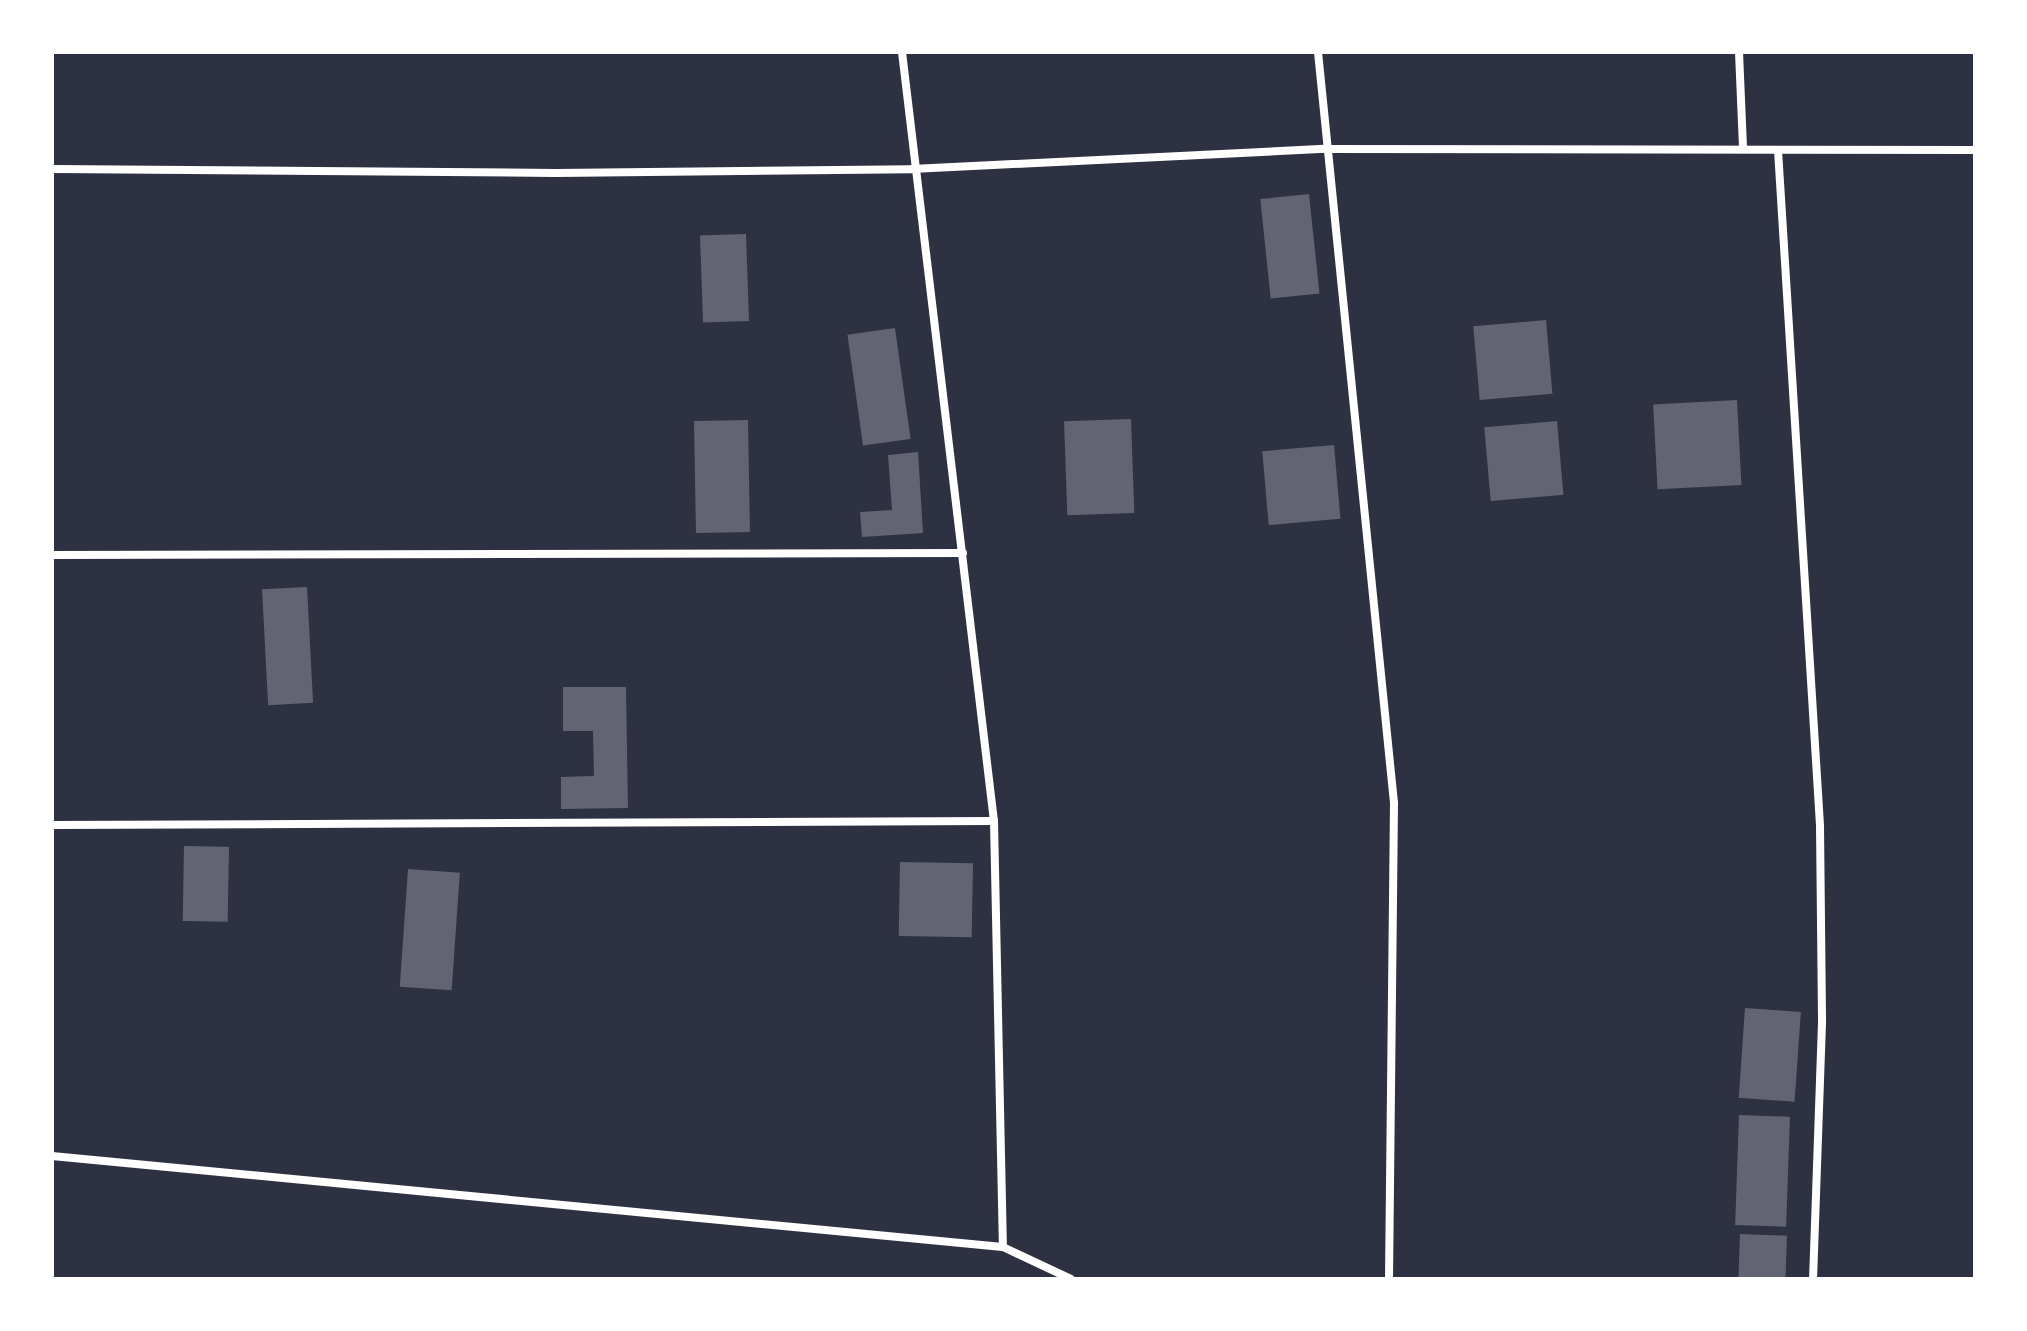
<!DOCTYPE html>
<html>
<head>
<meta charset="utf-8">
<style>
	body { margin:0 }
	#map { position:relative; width:2027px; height:1331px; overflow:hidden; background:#2d3142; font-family:Lora,serif }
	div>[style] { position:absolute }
	.building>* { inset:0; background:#626471; transform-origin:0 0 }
	.minor>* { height:8px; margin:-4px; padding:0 4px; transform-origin:4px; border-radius:4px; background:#fff }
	span { translate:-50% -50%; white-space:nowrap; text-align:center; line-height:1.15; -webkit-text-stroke:6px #fff; paint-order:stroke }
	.frame { position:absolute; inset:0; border:54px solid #fff; pointer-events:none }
</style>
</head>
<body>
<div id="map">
	<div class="building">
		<div style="left:1309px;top:194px;width:100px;height:49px;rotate:84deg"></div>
		<div style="left:746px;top:234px;width:87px;height:46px;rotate:88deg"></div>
		<div style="left:1546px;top:320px;width:74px;height:73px;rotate:85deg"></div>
		<div style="left:895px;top:328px;width:112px;height:48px;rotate:82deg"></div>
		<div style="left:1737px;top:400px;width:85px;height:84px;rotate:87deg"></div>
		<div style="left:1131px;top:419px;width:94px;height:67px;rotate:88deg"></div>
		<div style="left:748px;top:420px;width:112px;height:54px;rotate:89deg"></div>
		<div style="left:1557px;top:421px;width:74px;height:73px;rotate:85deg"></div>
		<div style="left:1334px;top:445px;width:74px;height:72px;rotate:85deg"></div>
		<div style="clip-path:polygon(918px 452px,923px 533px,862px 537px,860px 512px,892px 510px,888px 455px)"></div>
		<div style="left:307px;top:587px;width:116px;height:45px;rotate:87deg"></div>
		<div style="clip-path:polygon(563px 687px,626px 687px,628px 808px,561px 809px,561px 777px,594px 776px,593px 731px,563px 731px)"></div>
		<div style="left:184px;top:846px;width:45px;height:75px;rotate:1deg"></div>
		<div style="left:900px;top:862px;width:73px;height:74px;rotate:1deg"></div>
		<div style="left:408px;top:869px;width:52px;height:118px;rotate:4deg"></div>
		<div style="left:1745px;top:1008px;width:56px;height:90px;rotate:4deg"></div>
		<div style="left:1739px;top:1115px;width:51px;height:110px;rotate:2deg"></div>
		<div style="left:1740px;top:1234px;width:47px;height:45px;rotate:2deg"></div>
	</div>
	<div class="minor">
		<div style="left:902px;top:52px;width:774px;rotate:83.18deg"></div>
		<div style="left:994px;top:821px;width:426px;rotate:88.8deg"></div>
		<div style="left:1318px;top:52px;width:755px;rotate:84.22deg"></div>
		<div style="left:1394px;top:803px;width:476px;rotate:90.6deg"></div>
		<div style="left:1739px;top:52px;width:95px;rotate:87.6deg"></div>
		<div style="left:1778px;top:150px;width:677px;rotate:86.44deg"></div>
		<div style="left:1820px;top:826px;width:197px;rotate:89.4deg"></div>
		<div style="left:1822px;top:1023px;width:256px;rotate:92deg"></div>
		<div style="left:52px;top:169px;width:504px;rotate:0.45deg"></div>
		<div style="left:556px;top:173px;width:356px;rotate:-0.6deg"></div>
		<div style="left:912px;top:169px;width:413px;rotate:-2.8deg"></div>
		<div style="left:1325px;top:149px;width:650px;rotate:0.09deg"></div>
		<div style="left:52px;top:555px;width:911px;rotate:-0.13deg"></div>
		<div style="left:52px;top:825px;width:942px;rotate:-0.24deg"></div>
		<div style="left:52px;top:1156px;width:955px;rotate:5.47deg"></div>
		<div style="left:1003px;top:1247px;width:75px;rotate:25.2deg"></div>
	</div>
	<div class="frame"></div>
</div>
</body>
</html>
